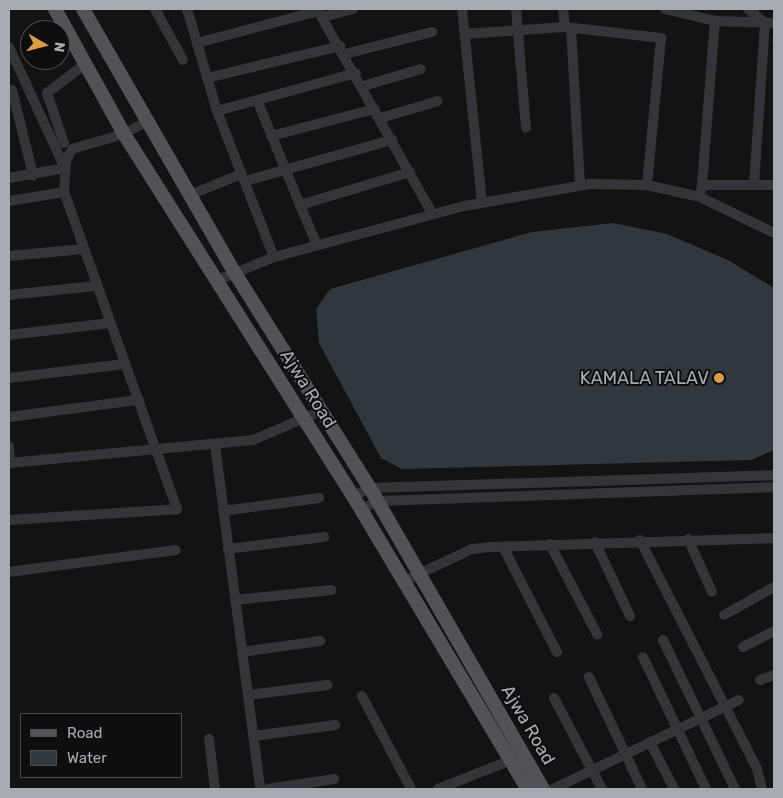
<!DOCTYPE html>
<html>
<head>
<meta charset="utf-8">
<style>
	body { margin:0 }
	#map { position:relative; width:783px; height:798px; overflow:hidden; background:#131314; font-family:Rubik,sans-serif }
	div>[style] { position:absolute }
	.water>* { inset:0; background:#30383d }
	.minor>* { height:10px; margin:-5px; padding:0 5px; transform-origin:5px; border-radius:5px; background:#343539 }
	.major>* { height:14px; margin:-7px; padding:0 7px; transform-origin:7px; border-radius:7px; background:#515357 }
	.dots>* { width:14px; height:14px; translate:-50% -50%; box-sizing:border-box; border:2px solid #0e0e0f; border-radius:50% }
	span { translate:-50% -50%; white-space:nowrap; text-align:center; line-height:1.15; -webkit-text-stroke:4px #0e0e0f; paint-order:stroke }
	.poi-label { font-size:18px; color:#a6abb3 }
	.right { translate:-100% -50%; text-align:right }
	.street-label { font-size:18px; color:#a6abb3 }
	.frame { position:absolute; inset:0; border:10px solid #a6abb3; pointer-events:none }
	.legend { position:absolute; left:20px; top:713px; width:162px; height:65px; box-sizing:border-box; background:#0e0e0f; border:1px solid #4b4d51; margin:0; padding:6px 9px; list-style:none; font-size:15px; color:#a6abb3 }
	.legend li { display:flex; align-items:center; gap:10px; height:25px }
	.legend b { width:25px; border:1px solid #4b4d51 }
	.north { position:absolute; left:20px; top:20px; width:50px; height:50px; box-sizing:border-box; background:#0e0e0f; border:1px solid #4b4d51; border-radius:50%; rotate:98deg; font-size:14px; font-weight:700; line-height:20px; text-align:center; color:#a6abb3 }
	.north::after { content:''; display:block; margin:auto; width:18px; height:22px; background:#dc9c43; clip-path:polygon(50% 0,100% 100%,50% 72%,0 100%) }
</style>
</head>
<body>
<div id="map">
	<div class="water">
		<div style="clip-path:polygon(613px 223px,667px 234px,728px 260px,774px 288px,774px 450px,751px 460px,402px 469px,381px 458px,319px 343px,316px 309px,330px 289px,532px 232px)"></div>
	</div>
	<div class="minor">
		<div style="left:155px;top:9px;width:58px;rotate:61.2deg"></div>
		<div style="left:187px;top:9px;width:106px;rotate:73.6deg"></div>
		<div style="left:217px;top:111px;width:157px;rotate:68.7deg"></div>
		<div style="left:317px;top:9px;width:236px;rotate:60.6deg"></div>
		<div style="left:462px;top:9px;width:195px;rotate:84.1deg"></div>
		<div style="left:516px;top:9px;width:119px;rotate:85.2deg"></div>
		<div style="left:665px;top:9px;width:51px;rotate:13.5deg"></div>
		<div style="left:715px;top:21px;width:59px;rotate:1.9deg"></div>
		<div style="left:748px;top:9px;width:22px;rotate:39deg"></div>
		<div style="left:765px;top:23px;width:162px;rotate:93.9deg"></div>
		<div style="left:323px;top:17px;width:31px;rotate:-15deg"></div>
		<div style="left:565px;top:27px;width:97px;rotate:6.5deg"></div>
		<div style="left:661px;top:38px;width:148px;rotate:95.4deg"></div>
		<div style="left:571px;top:28px;width:157px;rotate:86.7deg"></div>
		<div style="left:465px;top:34px;width:100px;rotate:-4deg"></div>
		<div style="left:565px;top:27px;width:18px;rotate:-96deg"></div>
		<div style="left:197px;top:43px;width:125px;rotate:-14.8deg"></div>
		<div style="left:9px;top:47px;width:133px;rotate:65.2deg"></div>
		<div style="left:65px;top:168px;width:57px;rotate:169.9deg"></div>
		<div style="left:345px;top:54px;width:90px;rotate:-14.2deg"></div>
		<div style="left:207px;top:78px;width:137px;rotate:-13.5deg"></div>
		<div style="left:363px;top:86px;width:60px;rotate:-16.3deg"></div>
		<div style="left:12px;top:90px;width:88px;rotate:76.1deg"></div>
		<div style="left:257px;top:100px;width:113px;rotate:67.7deg"></div>
		<div style="left:300px;top:205px;width:115px;rotate:-16.7deg"></div>
		<div style="left:217px;top:111px;width:144px;rotate:-15.3deg"></div>
		<div style="left:381px;top:118px;width:59px;rotate:-16.6deg"></div>
		<div style="left:271px;top:136px;width:107px;rotate:-14.6deg"></div>
		<div style="left:64px;top:143px;width:53px;rotate:-108.8deg"></div>
		<div style="left:47px;top:93px;width:48px;rotate:-37.3deg"></div>
		<div style="left:245px;top:181px;width:153px;rotate:-15.6deg"></div>
		<div style="left:702px;top:185px;width:165px;rotate:-85.5deg"></div>
		<div style="left:701px;top:191px;width:6px;rotate:-81deg"></div>
		<div style="left:702px;top:185px;width:72px"></div>
		<div style="left:190px;top:195px;width:55px;rotate:-22.4deg"></div>
		<div style="left:9px;top:201px;width:56px;rotate:-9.3deg"></div>
		<div style="left:64px;top:192px;width:31px;rotate:-86deg"></div>
		<div style="left:66px;top:161px;width:13px;rotate:-63deg"></div>
		<div style="left:72px;top:149px;width:54px;rotate:-16.1deg"></div>
		<div style="left:124px;top:134px;width:26px;rotate:-29deg"></div>
		<div style="left:300px;top:205px;width:43px;rotate:67deg"></div>
		<div style="left:9px;top:256px;width:75px;rotate:-5.3deg"></div>
		<div style="left:218px;top:280px;width:61px;rotate:-22.3deg"></div>
		<div style="left:274px;top:257px;width:197px;rotate:-15deg"></div>
		<div style="left:464px;top:206px;width:128px;rotate:-9.9deg"></div>
		<div style="left:590px;top:184px;width:57px;rotate:1deg"></div>
		<div style="left:647px;top:185px;width:54px;rotate:12.8deg"></div>
		<div style="left:700px;top:197px;width:82px;rotate:25.9deg"></div>
		<div style="left:9px;top:295px;width:87px;rotate:-5.9deg"></div>
		<div style="left:9px;top:335px;width:102px;rotate:-6.8deg"></div>
		<div style="left:9px;top:378px;width:117px;rotate:-6.9deg"></div>
		<div style="left:9px;top:417px;width:131px;rotate:-7.5deg"></div>
		<div style="left:215px;top:445px;width:347px;rotate:82.5deg"></div>
		<div style="left:9px;top:446px;width:17px;rotate:87deg"></div>
		<div style="left:9px;top:463px;width:245px;rotate:-5.4deg"></div>
		<div style="left:253px;top:440px;width:74px;rotate:-23.1deg"></div>
		<div style="left:353px;top:496px;width:19px;rotate:-25deg"></div>
		<div style="left:370px;top:488px;width:404px;rotate:-1.8deg"></div>
		<div style="left:361px;top:509px;width:19px;rotate:-25deg"></div>
		<div style="left:378px;top:501px;width:396px;rotate:-2deg"></div>
		<div style="left:223px;top:511px;width:97px;rotate:-7.7deg"></div>
		<div style="left:9px;top:520px;width:168px;rotate:-3.7deg"></div>
		<div style="left:177px;top:509px;width:337px;rotate:-109.6deg"></div>
		<div style="left:688px;top:539px;width:58px;rotate:65.6deg"></div>
		<div style="left:640px;top:540px;width:257px;rotate:62.9deg"></div>
		<div style="left:757px;top:769px;width:21px;rotate:76deg"></div>
		<div style="left:595px;top:542px;width:82px;rotate:64.7deg"></div>
		<div style="left:550px;top:544px;width:102px;rotate:62.4deg"></div>
		<div style="left:503px;top:547px;width:118px;rotate:62.8deg"></div>
		<div style="left:228px;top:549px;width:97px;rotate:-7.1deg"></div>
		<div style="left:9px;top:572px;width:168px;rotate:-7.5deg"></div>
		<div style="left:404px;top:581px;width:75px;rotate:-25.2deg"></div>
		<div style="left:472px;top:549px;width:18px;rotate:-6deg"></div>
		<div style="left:490px;top:547px;width:284px;rotate:-1.8deg"></div>
		<div style="left:235px;top:600px;width:97px;rotate:-5.9deg"></div>
		<div style="left:724px;top:615px;width:57px;rotate:-29.2deg"></div>
		<div style="left:663px;top:640px;width:165px;rotate:64.2deg"></div>
		<div style="left:743px;top:647px;width:35px;rotate:-27deg"></div>
		<div style="left:242px;top:652px;width:79px;rotate:-8deg"></div>
		<div style="left:643px;top:657px;width:146px;rotate:64.5deg"></div>
		<div style="left:589px;top:677px;width:124px;rotate:64.7deg"></div>
		<div style="left:760px;top:680px;width:15px;rotate:-20deg"></div>
		<div style="left:248px;top:695px;width:80px;rotate:-7.2deg"></div>
		<div style="left:362px;top:696px;width:105px;rotate:62.2deg"></div>
		<div style="left:554px;top:698px;width:103px;rotate:62.2deg"></div>
		<div style="left:253px;top:736px;width:83px;rotate:-7.6deg"></div>
		<div style="left:209px;top:739px;width:50px;rotate:83.2deg"></div>
		<div style="left:650px;top:742px;width:53px;rotate:62.9deg"></div>
		<div style="left:268px;top:789px;width:67px;rotate:-8.6deg"></div>
		<div style="left:438px;top:789px;width:79px;rotate:-21.7deg"></div>
		<div style="left:553px;top:789px;width:206px;rotate:-25.6deg"></div>
	</div>
	<div class="major">
		<div style="left:55px;top:9px;width:143px;rotate:61.1deg"></div>
		<div style="left:124px;top:134px;width:428px;rotate:57.7deg"></div>
		<div style="left:353px;top:496px;width:341px;rotate:59.2deg"></div>
		<div style="left:83px;top:9px;width:301px;rotate:60.1deg"></div>
		<div style="left:233px;top:270px;width:257px;rotate:57.9deg"></div>
		<div style="left:370px;top:488px;width:347px;rotate:60.1deg"></div>
	</div>
	<div class="dots">
		<div style="left:719px;top:378px;background:#dc9c43"></div>
	</div>
	<div class="poi-label">
		<span class="right" style="left:709px;top:378px">KAMALA TALAV</span>
	</div>
	<div class="street-label">
		<span style="left:308px;top:389px;rotate:58deg">Ajwa Road</span>
		<span style="left:528px;top:725px;rotate:60deg">Ajwa Road</span>
	</div>
	<div class="frame"></div>
	<ul class="legend">
	<li><b style="height:6px;background:#515357"></b>Road</li>
	<li><b style="height:14px;background:#30383d"></b>Water</li>
	</ul>
	<div class="north">N</div>
</div>
</body>
</html>
